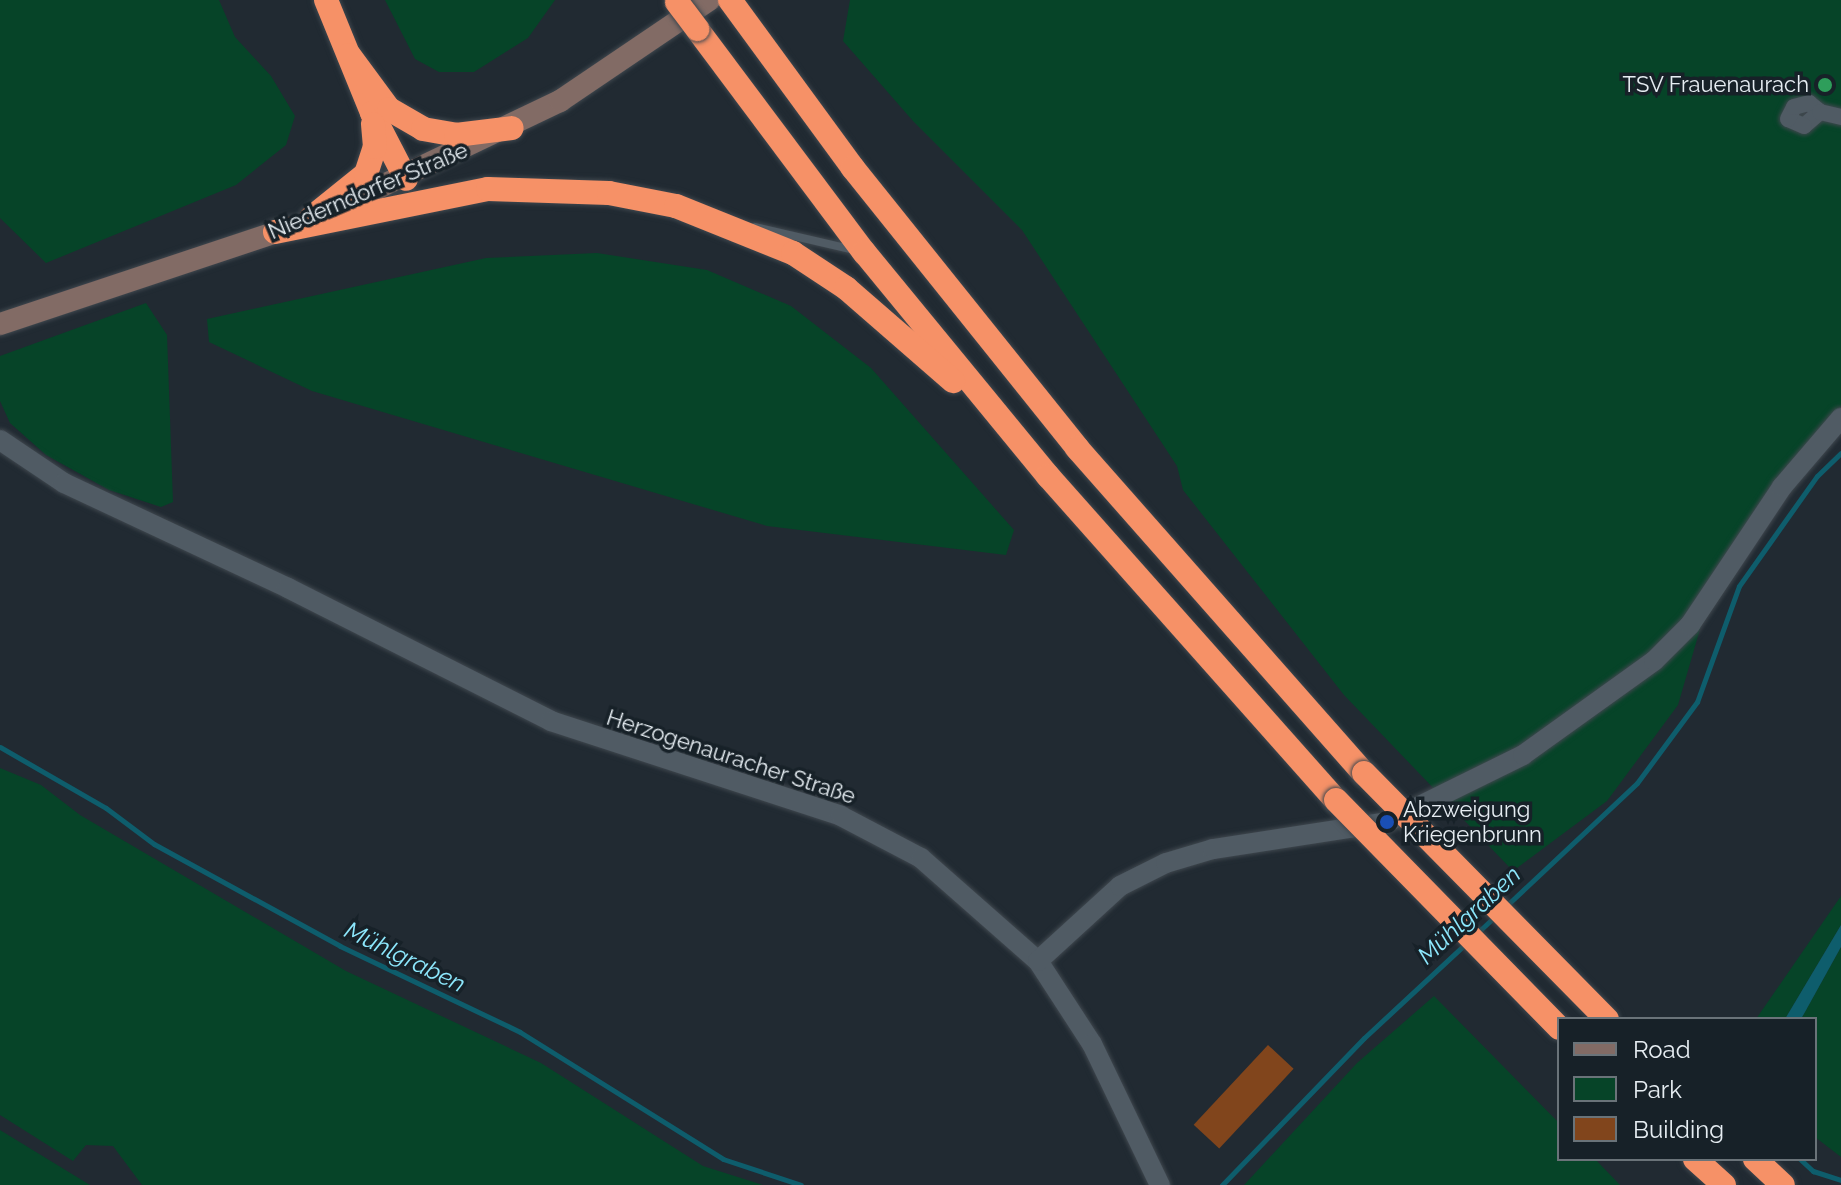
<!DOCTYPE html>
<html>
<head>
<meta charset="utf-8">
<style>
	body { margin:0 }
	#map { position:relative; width:1841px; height:1185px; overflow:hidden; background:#212a32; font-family:Raleway,sans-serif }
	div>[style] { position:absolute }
	.green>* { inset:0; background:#064428 }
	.water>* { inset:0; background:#0e5d6c }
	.stream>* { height:5px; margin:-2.5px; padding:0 2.5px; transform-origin:2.5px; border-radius:2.5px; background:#0e5d6c }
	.building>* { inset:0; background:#81451c; transform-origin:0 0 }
	.roads { filter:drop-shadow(0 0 2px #3f474e) drop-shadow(0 0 2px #3f474e) }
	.service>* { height:8px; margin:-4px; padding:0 4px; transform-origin:4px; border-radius:4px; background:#505b64 }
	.minor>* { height:16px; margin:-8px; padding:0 8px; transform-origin:8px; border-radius:8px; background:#505b64 }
	.tertiary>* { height:20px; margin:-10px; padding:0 10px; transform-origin:10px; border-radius:10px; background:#505b64 }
	.secondary>* { height:22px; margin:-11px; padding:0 11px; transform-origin:11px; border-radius:11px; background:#826b65 }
	.motorway>* { height:24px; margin:-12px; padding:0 12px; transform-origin:12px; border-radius:12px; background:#f69167 }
	.bridges { filter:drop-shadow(0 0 2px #3f474e) drop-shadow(0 0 2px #3f474e) }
	.motorway-bridge>* { height:24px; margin:-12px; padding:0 12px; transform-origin:12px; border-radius:12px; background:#f69167 }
	.dots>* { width:22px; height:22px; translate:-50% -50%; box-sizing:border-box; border:4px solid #172128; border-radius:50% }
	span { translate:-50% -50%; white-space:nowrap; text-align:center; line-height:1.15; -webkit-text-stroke:7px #172128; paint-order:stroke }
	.poi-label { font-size:22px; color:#e6edf2 }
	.right { translate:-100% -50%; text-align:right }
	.left { translate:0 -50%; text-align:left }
	.street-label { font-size:22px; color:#e6edf2 }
	.water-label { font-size:24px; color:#8de8fd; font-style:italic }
	.legend { position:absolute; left:1557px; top:1017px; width:260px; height:144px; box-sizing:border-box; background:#172128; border:2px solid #6a7379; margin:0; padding:10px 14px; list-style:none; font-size:24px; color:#e6edf2 }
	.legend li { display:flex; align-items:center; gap:16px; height:40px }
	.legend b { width:40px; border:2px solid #6a7379 }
</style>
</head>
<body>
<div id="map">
	<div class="green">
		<div style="clip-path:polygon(0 0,219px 0,235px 37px,271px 76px,295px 116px,286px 145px,236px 185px,46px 263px,0 218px)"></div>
		<div style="clip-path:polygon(385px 0,555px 0,528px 38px,474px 72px,439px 72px,415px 59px)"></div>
		<div style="clip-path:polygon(850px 0,1841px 0,1841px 406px,1795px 458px,1716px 574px,1678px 705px,1607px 801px,1513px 871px,1344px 695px,1183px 490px,1177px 466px,1022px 230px,913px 121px,843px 41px)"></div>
		<div style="clip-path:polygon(597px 253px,707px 270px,791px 306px,871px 368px,1014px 530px,1006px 555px,767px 526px,312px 391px,209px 342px,207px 319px,486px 258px)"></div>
		<div style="clip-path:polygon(146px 303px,167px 335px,173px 502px,161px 507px,109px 490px,46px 455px,10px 423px,0 401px,0 356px)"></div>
		<div style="clip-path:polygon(0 768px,41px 785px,80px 815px,346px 971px,541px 1063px,703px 1166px,763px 1185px,142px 1185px,113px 1146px,86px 1145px,73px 1161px,0 1115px)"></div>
		<div style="clip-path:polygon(1841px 896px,1841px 925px,1785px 1019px,1756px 1019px)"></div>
		<div style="clip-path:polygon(1841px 947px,1841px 1157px,1815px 1137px,1815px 1019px,1801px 1019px)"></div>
		<div style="clip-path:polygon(1434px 996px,1559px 1123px,1559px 1159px,1595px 1159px,1620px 1185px,1244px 1185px,1357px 1063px)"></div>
		<div style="clip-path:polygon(0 1130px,90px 1185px,0 1185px)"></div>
	</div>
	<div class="water">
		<div style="clip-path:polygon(1841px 925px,1841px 947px,1805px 1012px,1801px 1019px,1785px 1019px)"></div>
	</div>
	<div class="stream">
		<div style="left:0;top:747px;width:122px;rotate:29.9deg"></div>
		<div style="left:106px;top:808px;width:60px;rotate:36.9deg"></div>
		<div style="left:154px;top:844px;width:212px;rotate:28.7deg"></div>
		<div style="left:340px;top:946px;width:199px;rotate:25.5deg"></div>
		<div style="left:520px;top:1032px;width:239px;rotate:32deg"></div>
		<div style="left:723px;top:1159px;width:82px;rotate:18.4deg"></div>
		<div style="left:1505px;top:907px;width:181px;rotate:-43.2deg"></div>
		<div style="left:1637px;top:783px;width:101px;rotate:-53.5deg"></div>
		<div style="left:1697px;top:702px;width:123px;rotate:-70.1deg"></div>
		<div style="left:1739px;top:586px;width:135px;rotate:-54.7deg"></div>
		<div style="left:1817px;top:476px;width:33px;rotate:-44deg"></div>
		<div style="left:1476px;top:934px;width:26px;rotate:-43deg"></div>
		<div style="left:1800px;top:1159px;width:18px;rotate:43deg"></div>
		<div style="left:1813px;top:1171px;width:29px;rotate:18deg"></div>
		<div style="left:1222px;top:1185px;width:204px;rotate:-46deg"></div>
		<div style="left:1364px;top:1038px;width:138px;rotate:-42.9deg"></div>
	</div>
	<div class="building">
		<div style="left:1268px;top:1045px;width:35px;height:109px;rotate:43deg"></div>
	</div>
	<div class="roads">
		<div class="service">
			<div style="left:755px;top:227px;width:103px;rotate:13deg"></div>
		</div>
		<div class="minor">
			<div style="left:1809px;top:103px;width:14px;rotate:39deg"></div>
			<div style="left:1820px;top:112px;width:21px;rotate:139deg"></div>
			<div style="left:1804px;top:126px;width:17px;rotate:-156deg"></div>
			<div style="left:1788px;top:119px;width:13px;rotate:-63deg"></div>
			<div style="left:1794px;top:107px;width:16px;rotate:-15deg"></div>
			<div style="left:1820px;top:112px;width:22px;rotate:13deg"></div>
		</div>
		<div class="tertiary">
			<div style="left:0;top:440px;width:77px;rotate:33.9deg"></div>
			<div style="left:64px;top:483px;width:247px;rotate:25.1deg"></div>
			<div style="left:288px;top:588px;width:295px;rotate:26.8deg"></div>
			<div style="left:551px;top:721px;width:305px;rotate:18.1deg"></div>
			<div style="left:841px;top:816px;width:90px;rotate:27.7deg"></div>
			<div style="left:921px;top:858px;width:156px;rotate:41.4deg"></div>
			<div style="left:1038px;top:961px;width:99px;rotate:57deg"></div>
			<div style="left:1092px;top:1044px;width:157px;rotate:64.3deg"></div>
			<div style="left:1038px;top:961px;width:111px;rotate:-42.4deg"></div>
			<div style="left:1120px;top:886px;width:51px;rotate:-26.6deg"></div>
			<div style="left:1166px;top:863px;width:49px;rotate:-16.6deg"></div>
			<div style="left:1213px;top:849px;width:176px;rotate:-8.8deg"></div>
			<div style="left:1387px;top:822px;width:152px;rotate:-26.2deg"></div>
			<div style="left:1523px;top:755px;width:161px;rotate:-35.7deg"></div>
			<div style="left:1654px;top:661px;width:51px;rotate:-45deg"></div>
			<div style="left:1690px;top:625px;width:166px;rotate:-56.3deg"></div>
			<div style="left:1782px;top:487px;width:91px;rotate:-49.5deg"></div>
		</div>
		<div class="secondary">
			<div style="left:323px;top:214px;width:263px;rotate:-25.5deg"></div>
			<div style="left:560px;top:101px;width:180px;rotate:-34.1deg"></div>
			<div style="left:0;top:324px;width:307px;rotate:-18.4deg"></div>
		</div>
		<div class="motorway">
			<div style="left:326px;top:0;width:122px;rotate:67.8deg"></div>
			<div style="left:372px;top:113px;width:74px;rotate:62.7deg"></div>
			<div style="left:730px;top:0;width:208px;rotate:53.8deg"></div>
			<div style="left:853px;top:168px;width:359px;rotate:51.3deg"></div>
			<div style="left:1077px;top:448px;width:434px;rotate:48.6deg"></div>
			<div style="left:697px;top:29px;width:279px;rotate:53.2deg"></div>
			<div style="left:864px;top:252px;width:290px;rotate:50.6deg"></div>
			<div style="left:1048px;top:476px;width:433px;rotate:48.4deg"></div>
			<div style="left:349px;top:55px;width:67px;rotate:53.5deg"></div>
			<div style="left:389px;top:109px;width:39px;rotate:30deg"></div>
			<div style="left:423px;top:129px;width:34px;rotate:10deg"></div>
			<div style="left:456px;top:135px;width:56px;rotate:-7.1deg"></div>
			<div style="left:311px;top:218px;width:70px;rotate:-38.7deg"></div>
			<div style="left:366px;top:174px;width:28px;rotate:-72deg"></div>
			<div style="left:375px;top:147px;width:23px;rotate:-95deg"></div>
			<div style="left:275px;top:232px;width:217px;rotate:-11.4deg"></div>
			<div style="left:488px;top:189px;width:121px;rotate:1.9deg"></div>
			<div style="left:609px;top:193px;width:68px;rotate:11deg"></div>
			<div style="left:676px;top:206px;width:126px;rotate:21.9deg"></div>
			<div style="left:793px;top:253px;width:64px;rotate:33.4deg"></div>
			<div style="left:846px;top:288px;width:142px;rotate:41deg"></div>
			<div style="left:1695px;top:1159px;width:39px;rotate:42deg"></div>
			<div style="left:1755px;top:1159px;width:38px;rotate:43deg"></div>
		</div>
	</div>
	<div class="bridges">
		<div class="motorway-bridge">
			<div style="left:677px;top:2px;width:34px;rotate:53deg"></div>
			<div style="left:1364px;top:773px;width:346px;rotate:45.4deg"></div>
			<div style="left:1336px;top:800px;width:319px;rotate:45.6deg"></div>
		</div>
	</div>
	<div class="dots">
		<div style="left:1825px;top:85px;background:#2e9e5b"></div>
		<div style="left:1387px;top:822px;background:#1a4fb4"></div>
	</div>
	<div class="poi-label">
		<span class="right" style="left:1809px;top:85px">TSV Frauenaurach</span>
		<span class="left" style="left:1403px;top:822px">Abzweigung<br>Kriegenbrunn</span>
	</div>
	<div class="street-label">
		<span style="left:368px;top:191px;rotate:-23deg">Niederndorfer Straße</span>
		<span style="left:731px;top:757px;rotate:18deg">Herzogenauracher Straße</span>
	</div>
	<div class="water-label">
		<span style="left:1469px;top:915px;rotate:-43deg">Mühlgraben</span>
		<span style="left:405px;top:957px;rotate:26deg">Mühlgraben</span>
	</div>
	<ul class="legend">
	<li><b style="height:10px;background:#826b65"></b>Road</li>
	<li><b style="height:22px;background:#064428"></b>Park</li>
	<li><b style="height:22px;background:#81451c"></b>Building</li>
	</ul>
</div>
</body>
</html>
